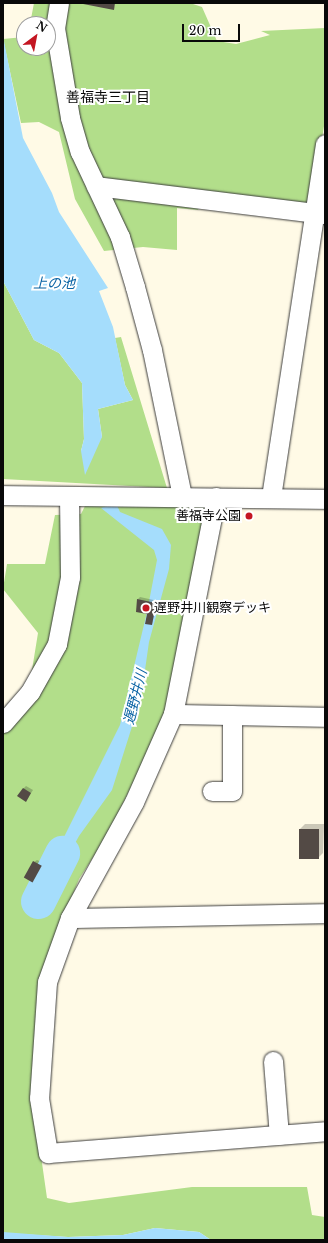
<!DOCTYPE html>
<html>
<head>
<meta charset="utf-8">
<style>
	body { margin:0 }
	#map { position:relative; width:328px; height:1243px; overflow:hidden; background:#fffae6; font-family:"Libre Baskerville","Noto Sans JP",serif }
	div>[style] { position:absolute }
	.forest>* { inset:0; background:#b2de8a }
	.water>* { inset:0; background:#a5ddfc }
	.shadow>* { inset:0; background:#0003 }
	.river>* { height:35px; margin:-17.5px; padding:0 17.5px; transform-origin:17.5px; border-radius:17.5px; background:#a5ddfc }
	.building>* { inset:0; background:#534a45; transform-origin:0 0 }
	.roads { filter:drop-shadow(0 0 1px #3c3c3c) drop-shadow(0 0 1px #3c3c3c) }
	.minor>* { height:19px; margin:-9.5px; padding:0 9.5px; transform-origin:9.5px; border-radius:9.5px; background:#fff }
	.dots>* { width:11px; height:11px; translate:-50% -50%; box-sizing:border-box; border:2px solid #fff; border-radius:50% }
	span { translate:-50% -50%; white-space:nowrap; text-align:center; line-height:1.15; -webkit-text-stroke:4px #fff; paint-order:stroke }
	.poi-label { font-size:13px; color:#090909 }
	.right { translate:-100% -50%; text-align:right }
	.left { translate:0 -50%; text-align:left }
	.neighbourhood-label { font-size:14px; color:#090909 }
	.water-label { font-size:14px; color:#0963a4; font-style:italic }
	.frame { position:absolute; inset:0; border:4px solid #090909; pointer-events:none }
	.north { position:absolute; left:16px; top:16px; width:40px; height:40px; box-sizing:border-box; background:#fff; border:1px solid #9d9d9d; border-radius:50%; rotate:32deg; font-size:11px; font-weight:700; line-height:16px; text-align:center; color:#090909 }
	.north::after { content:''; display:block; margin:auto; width:14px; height:18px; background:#c41622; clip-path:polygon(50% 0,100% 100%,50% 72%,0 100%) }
	.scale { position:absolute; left:182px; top:24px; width:58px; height:18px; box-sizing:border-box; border:2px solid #090909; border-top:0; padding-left:5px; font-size:12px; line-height:14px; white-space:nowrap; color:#090909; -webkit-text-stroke:3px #fff; paint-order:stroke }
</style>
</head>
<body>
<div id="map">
	<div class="forest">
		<div style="clip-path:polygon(34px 3px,190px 3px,202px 7px,217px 41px,236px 44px,270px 35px,261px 31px,325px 28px,325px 120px,310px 211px,204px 195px,198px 210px,177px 208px,177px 250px,143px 247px,104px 251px,75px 199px,59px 132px,39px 122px,21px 123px,3px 39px,24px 37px,24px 48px,48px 48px,48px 24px,30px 24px)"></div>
		<div style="clip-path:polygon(3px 281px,34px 340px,59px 353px,82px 383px,84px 439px,81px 451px,102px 437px,98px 409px,133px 400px,125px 385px,115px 338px,121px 337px,167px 488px,3px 479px)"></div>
		<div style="clip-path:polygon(207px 505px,210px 561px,159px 730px,107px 836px,79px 879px,39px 980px,33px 1100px,47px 1198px,69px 1203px,192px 1187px,307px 1187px,312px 1215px,325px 1217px,325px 1240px,211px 1240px,199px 1232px,155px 1228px,123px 1235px,68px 1237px,4px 1233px,3px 713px,31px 676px,38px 633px,3px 589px,7px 564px,45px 564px,55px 515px,81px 514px,85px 506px)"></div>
	</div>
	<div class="water">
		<div style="clip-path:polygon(3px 36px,23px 138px,52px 193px,59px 212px,108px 288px,99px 291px,113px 327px,125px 385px,133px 400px,98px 409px,102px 437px,85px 475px,81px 451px,84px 439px,82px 383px,59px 353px,34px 340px,3px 281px)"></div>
		<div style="clip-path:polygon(116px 503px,120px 512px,162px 529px,171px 545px,169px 569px,149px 642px,141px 698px,112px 790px,79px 836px,45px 898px,36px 893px,120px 725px,147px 612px,157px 560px,154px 550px,101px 508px)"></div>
		<div style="clip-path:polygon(155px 1228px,199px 1232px,211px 1240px,3px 1240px,3px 1232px,68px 1237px,123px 1235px)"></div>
	</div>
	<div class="shadow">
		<div style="clip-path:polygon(140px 597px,158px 601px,152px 624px,138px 599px)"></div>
		<div style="clip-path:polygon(26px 786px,33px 790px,28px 798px,23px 789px)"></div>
		<div style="clip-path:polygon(305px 824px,324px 824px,323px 853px,318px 858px,300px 829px)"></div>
		<div style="clip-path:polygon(37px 860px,44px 863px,33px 881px,34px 862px)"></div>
	</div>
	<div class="river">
		<div style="left:38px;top:901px;width:54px;rotate:-63.4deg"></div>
	</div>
	<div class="building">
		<div style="clip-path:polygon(78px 3px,115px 3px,114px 10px)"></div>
		<div style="clip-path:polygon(137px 599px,156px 603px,152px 625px,145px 624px,147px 614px,136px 612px)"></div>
		<div style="clip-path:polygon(23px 788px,31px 793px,26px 802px,17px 796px)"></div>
		<div style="left:299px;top:829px;width:20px;height:30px"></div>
		<div style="left:33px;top:861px;width:10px;height:19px;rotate:29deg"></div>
	</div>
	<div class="roads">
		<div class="minor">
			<div style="left:59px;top:3px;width:25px;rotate:99deg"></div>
			<div style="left:55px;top:28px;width:91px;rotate:80.5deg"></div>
			<div style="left:70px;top:118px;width:35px;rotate:74deg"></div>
			<div style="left:80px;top:152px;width:94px;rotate:64.8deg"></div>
			<div style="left:120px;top:237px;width:52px;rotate:73.3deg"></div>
			<div style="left:135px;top:287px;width:65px;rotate:74.9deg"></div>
			<div style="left:152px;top:350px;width:149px;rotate:78.4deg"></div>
			<div style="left:96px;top:186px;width:231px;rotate:7deg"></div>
			<div style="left:3px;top:495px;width:322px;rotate:0.7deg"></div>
			<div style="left:216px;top:497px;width:221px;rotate:101.2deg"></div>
			<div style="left:173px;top:714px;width:96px;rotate:113.9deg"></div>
			<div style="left:134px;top:802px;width:132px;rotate:118.9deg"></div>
			<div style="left:70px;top:918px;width:68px;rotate:109.8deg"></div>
			<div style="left:47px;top:982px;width:116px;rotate:93.9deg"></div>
			<div style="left:39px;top:1098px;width:56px;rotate:80.7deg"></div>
			<div style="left:48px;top:1153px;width:278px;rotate:-4.5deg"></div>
			<div style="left:271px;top:497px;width:357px;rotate:-81.3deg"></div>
			<div style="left:173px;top:714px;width:152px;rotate:1.1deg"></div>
			<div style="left:3px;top:723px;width:41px;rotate:-48.9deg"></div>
			<div style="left:30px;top:692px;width:55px;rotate:-60.6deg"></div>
			<div style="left:57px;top:644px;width:68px;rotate:-79deg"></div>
			<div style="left:70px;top:577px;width:79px;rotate:-90.7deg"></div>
			<div style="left:212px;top:791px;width:20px"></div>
			<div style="left:232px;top:791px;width:76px;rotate:-90deg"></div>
			<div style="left:70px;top:918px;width:255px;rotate:-1.1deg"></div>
			<div style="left:273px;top:1061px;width:74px;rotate:85.4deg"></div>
		</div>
	</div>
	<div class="dots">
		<div style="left:249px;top:516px;background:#c41622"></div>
		<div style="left:146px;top:608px;background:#c41622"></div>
	</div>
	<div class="poi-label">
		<span class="right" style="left:241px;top:516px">善福寺公園</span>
		<span class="left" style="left:154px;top:608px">遅野井川観察デッキ</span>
	</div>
	<div class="neighbourhood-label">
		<span style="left:108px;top:97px">善福寺三丁目</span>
	</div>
	<div class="water-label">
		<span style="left:54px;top:283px">上の池</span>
		<span style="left:135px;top:697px;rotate:-76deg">遅野井川</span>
	</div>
	<div class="frame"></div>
	<div class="north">N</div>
	<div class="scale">20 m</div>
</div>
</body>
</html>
